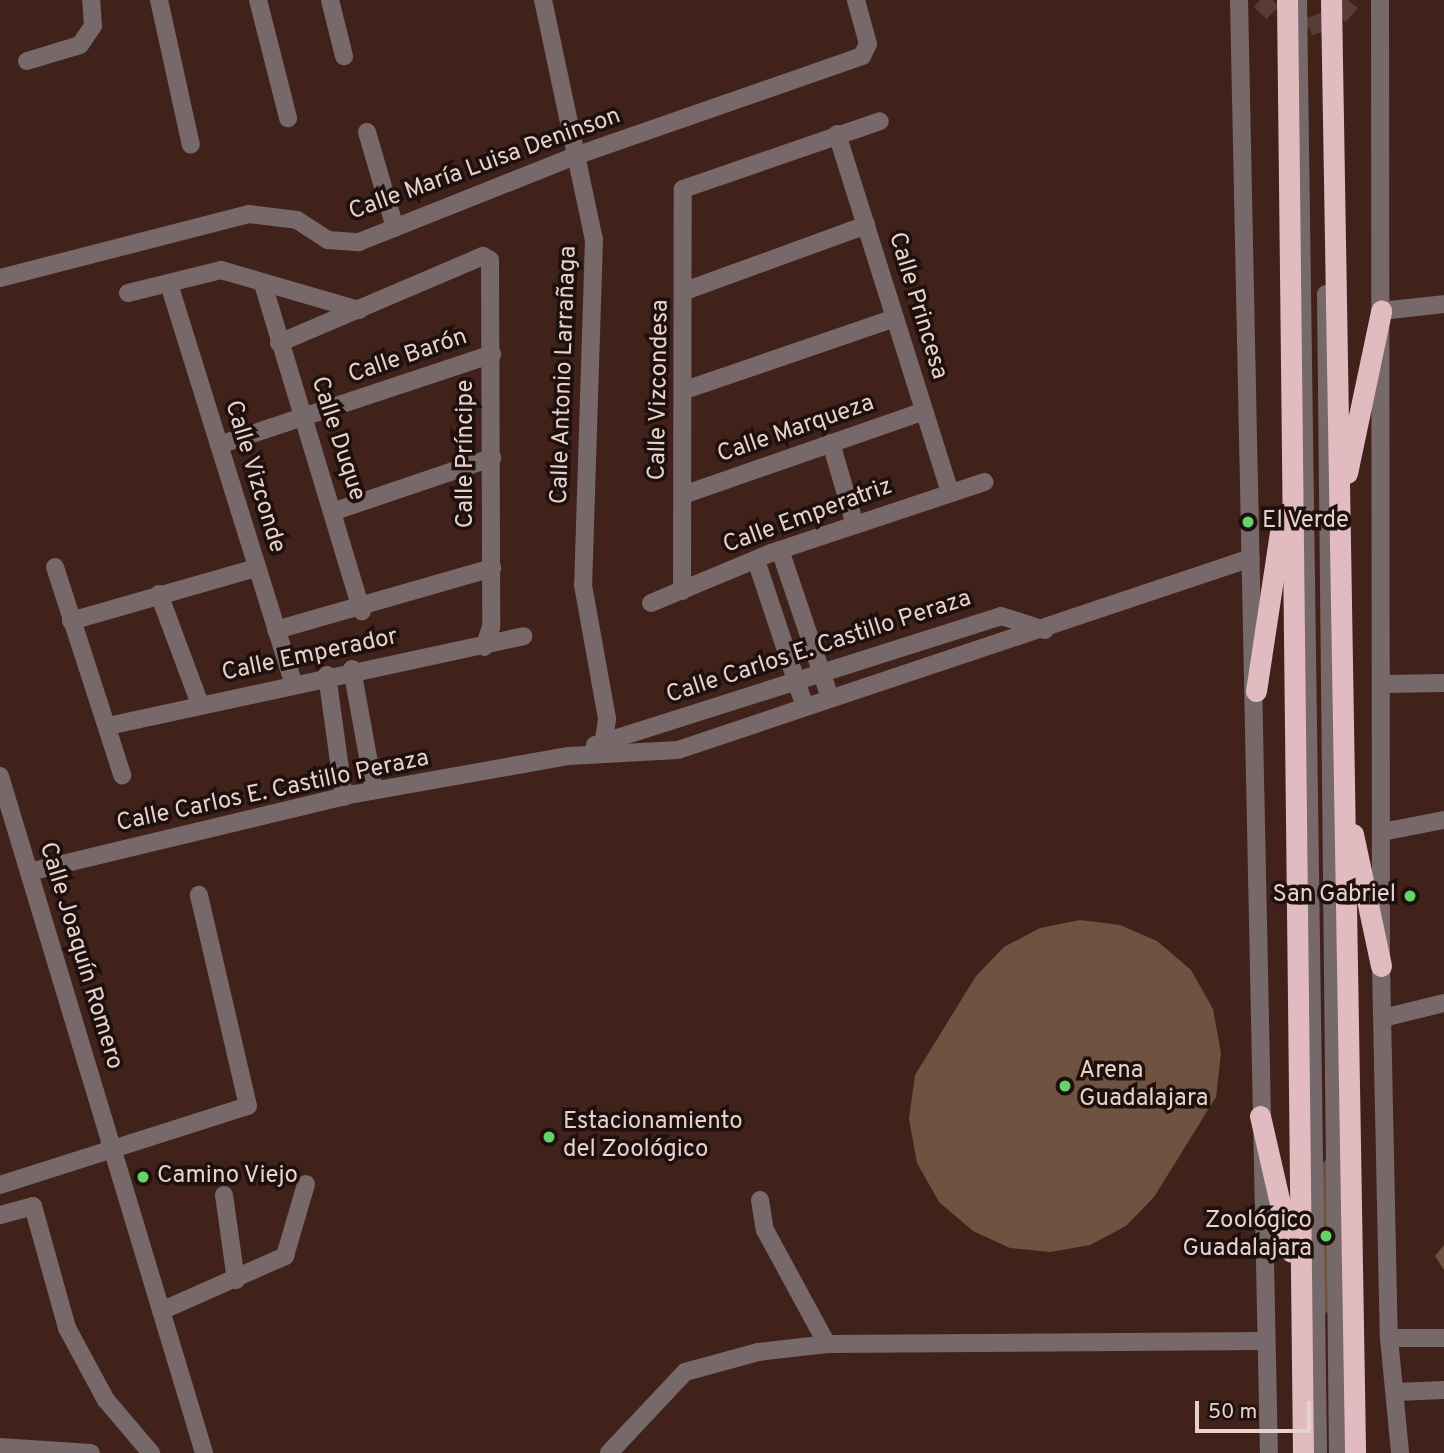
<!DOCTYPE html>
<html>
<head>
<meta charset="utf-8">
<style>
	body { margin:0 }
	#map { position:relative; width:1444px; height:1453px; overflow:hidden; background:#40221b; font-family:Overpass,sans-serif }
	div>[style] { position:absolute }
	.building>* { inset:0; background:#6f5340 }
	.minor-tunnel>* { height:18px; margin-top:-9px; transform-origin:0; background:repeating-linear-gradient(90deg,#593c36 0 18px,transparent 0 27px) }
	.minor>* { height:18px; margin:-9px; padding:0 9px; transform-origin:9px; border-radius:9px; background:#776869 }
	.highway>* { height:21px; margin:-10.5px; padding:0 10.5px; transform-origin:10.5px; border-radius:10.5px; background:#e2bbc0 }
	.dots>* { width:19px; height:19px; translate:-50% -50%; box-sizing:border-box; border:4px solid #1d100d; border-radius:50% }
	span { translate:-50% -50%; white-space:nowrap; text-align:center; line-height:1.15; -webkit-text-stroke:7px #1d100d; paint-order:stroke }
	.street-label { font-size:24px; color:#e6d1cc }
	.poi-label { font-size:24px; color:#e6d1cc }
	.left { translate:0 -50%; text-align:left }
	.right { translate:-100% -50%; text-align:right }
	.scale { position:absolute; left:1195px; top:1401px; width:116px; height:32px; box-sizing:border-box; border:4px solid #e6d1cc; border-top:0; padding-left:9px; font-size:21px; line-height:24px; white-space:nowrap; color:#e6d1cc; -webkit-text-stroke:5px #1d100d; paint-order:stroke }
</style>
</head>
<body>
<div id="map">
	<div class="building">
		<div style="clip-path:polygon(1080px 920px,1120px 925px,1157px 941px,1191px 970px,1213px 1009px,1221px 1053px,1216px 1097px,1154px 1197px,1126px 1226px,1090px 1245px,1050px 1252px,1010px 1248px,973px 1231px,939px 1202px,917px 1163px,909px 1119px,915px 1075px,976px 976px,1004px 947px,1040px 928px)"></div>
		<div style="clip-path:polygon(1330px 1155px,1332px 1307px,1321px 1318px,1320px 1166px)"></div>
		<div style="clip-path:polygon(1444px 1245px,1444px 1270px,1435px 1256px)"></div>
	</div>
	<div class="minor-tunnel">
		<div style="left:1260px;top:0;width:27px;rotate:45deg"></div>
		<div style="left:1279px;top:19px;width:31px;rotate:15deg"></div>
		<div style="left:1309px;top:27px;width:32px;rotate:-20deg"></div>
		<div style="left:1339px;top:16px;width:21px;rotate:-49deg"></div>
	</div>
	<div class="minor">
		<div style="left:159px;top:0;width:148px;rotate:77.6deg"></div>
		<div style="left:258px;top:0;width:122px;rotate:75.7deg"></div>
		<div style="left:330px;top:0;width:58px;rotate:76deg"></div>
		<div style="left:543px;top:0;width:244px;rotate:78deg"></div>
		<div style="left:594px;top:239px;width:346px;rotate:91.8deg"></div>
		<div style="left:583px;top:585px;width:136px;rotate:79.8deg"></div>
		<div style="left:607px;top:719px;width:35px;rotate:98deg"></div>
		<div style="left:1239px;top:0;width:1453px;rotate:88.82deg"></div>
		<div style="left:1298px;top:0;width:1453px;rotate:89.21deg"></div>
		<div style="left:1380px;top:0;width:966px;rotate:89.94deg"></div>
		<div style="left:1381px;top:966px;width:372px;rotate:88.8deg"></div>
		<div style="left:1389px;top:1338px;width:116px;rotate:84.5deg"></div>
		<div style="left:27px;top:61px;width:55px;rotate:-16.8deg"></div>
		<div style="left:80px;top:45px;width:23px;rotate:-56deg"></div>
		<div style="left:93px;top:26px;width:26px;rotate:-94deg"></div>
		<div style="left:367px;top:132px;width:100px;rotate:73.7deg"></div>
		<div style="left:837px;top:134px;width:376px;rotate:72.5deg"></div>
		<div style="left:0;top:278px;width:257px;rotate:-14.4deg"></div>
		<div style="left:249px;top:214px;width:48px;rotate:7.1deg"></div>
		<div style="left:297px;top:220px;width:37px;rotate:33deg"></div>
		<div style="left:328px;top:240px;width:31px;rotate:4deg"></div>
		<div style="left:359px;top:242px;width:236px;rotate:-21.7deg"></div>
		<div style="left:578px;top:155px;width:301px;rotate:-19.2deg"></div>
		<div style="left:862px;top:56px;width:13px;rotate:-63deg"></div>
		<div style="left:868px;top:44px;width:46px;rotate:-105.3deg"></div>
		<div style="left:169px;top:284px;width:418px;rotate:72.7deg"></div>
		<div style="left:263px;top:284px;width:342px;rotate:73.2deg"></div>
		<div style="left:685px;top:291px;width:193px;rotate:-20deg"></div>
		<div style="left:128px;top:293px;width:96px;rotate:-13.9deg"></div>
		<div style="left:221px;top:270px;width:144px;rotate:16.2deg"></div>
		<div style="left:1326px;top:294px;width:1159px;rotate:89.41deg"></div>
		<div style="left:1381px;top:311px;width:63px;rotate:-6.3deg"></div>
		<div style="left:279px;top:343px;width:222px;rotate:-23.1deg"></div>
		<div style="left:483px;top:256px;width:8px;rotate:30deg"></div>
		<div style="left:490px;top:260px;width:367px;rotate:89.8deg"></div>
		<div style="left:491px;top:627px;width:21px;rotate:109deg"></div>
		<div style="left:685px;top:390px;width:222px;rotate:-18.9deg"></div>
		<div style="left:831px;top:443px;width:85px;rotate:73.7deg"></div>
		<div style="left:219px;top:445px;width:288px;rotate:-18.4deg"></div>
		<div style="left:683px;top:495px;width:255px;rotate:-19.2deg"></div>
		<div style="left:335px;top:511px;width:166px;rotate:-18.7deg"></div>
		<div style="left:780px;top:550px;width:156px;rotate:71.3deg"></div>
		<div style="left:756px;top:560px;width:155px;rotate:71.6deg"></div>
		<div style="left:55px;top:567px;width:219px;rotate:72.1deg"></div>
		<div style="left:682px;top:591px;width:402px;rotate:-89.9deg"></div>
		<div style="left:683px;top:189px;width:208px;rotate:-19deg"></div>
		<div style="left:159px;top:594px;width:117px;rotate:69.6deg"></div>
		<div style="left:651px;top:603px;width:130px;rotate:-22.6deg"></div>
		<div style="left:771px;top:553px;width:225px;rotate:-18.4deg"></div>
		<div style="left:71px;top:621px;width:192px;rotate:-16deg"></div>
		<div style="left:276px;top:630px;width:225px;rotate:-16deg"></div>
		<div style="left:352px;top:669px;width:123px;rotate:79.7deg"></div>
		<div style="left:327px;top:675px;width:123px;rotate:82.1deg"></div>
		<div style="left:1384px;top:684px;width:60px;rotate:-1deg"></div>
		<div style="left:108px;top:726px;width:425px;rotate:-12.2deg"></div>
		<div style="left:595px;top:745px;width:426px;rotate:-17.6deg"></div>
		<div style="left:1001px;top:616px;width:46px;rotate:17.7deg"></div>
		<div style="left:0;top:776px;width:707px;rotate:73.23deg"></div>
		<div style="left:1382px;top:832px;width:63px;rotate:-11deg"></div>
		<div style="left:29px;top:872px;width:335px;rotate:-13.5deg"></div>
		<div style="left:355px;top:794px;width:217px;rotate:-10.1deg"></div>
		<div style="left:569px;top:756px;width:109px;rotate:-3.2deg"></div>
		<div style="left:678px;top:750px;width:604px;rotate:-18.52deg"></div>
		<div style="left:1383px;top:1018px;width:63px;rotate:-13.8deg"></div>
		<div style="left:0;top:1185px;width:260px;rotate:-17.7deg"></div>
		<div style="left:248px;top:1106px;width:217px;rotate:-103.1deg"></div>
		<div style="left:224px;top:1195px;width:86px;rotate:82deg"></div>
		<div style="left:760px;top:1200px;width:30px;rotate:81deg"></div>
		<div style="left:765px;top:1230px;width:130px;rotate:61.5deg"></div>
		<div style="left:0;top:1215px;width:34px;rotate:-15deg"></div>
		<div style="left:33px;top:1206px;width:127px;rotate:74.4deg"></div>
		<div style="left:67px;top:1328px;width:82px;rotate:61.6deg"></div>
		<div style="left:106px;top:1400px;width:70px;rotate:49.7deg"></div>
		<div style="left:161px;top:1311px;width:136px;rotate:-23.9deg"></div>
		<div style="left:285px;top:1256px;width:75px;rotate:-73.7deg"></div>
		<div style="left:1389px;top:1338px;width:55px"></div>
		<div style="left:1397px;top:1392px;width:47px;rotate:-2.4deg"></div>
		<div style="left:0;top:1447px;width:91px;rotate:3.8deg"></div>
		<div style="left:609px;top:1453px;width:111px;rotate:-46.8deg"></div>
		<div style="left:685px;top:1372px;width:76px;rotate:-15.3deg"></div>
		<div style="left:758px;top:1352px;width:69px;rotate:-6.6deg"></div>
		<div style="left:827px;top:1344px;width:437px;rotate:-0.4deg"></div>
	</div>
	<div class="highway">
		<div style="left:1287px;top:0;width:1453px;rotate:89.37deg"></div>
		<div style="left:1331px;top:0;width:1453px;rotate:89.05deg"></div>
		<div style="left:1347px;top:473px;width:166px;rotate:-78.1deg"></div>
		<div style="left:1256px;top:691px;width:160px;rotate:-81.4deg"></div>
		<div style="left:1353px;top:834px;width:135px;rotate:78deg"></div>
		<div style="left:1260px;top:1116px;width:139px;rotate:77.1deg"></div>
	</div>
	<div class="dots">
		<div style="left:1248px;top:522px;background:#64d468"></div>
		<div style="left:1410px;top:896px;background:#64d468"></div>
		<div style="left:1065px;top:1086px;background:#64d468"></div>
		<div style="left:549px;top:1137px;background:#64d468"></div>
		<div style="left:143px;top:1177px;background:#64d468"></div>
		<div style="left:1326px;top:1236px;background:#64d468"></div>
	</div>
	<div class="street-label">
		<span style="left:485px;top:165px;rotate:-20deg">Calle María Luisa Deninson</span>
		<span style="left:917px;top:306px;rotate:73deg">Calle Princesa</span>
		<span style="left:408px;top:357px;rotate:-19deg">Calle Barón</span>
		<span style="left:565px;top:375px;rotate:-88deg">Calle Antonio Larrañaga</span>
		<span style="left:660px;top:390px;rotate:-89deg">Calle Vizcondesa</span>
		<span style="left:796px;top:430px;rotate:-19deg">Calle Marqueza</span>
		<span style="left:337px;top:439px;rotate:72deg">Calle Duque</span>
		<span style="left:467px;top:454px;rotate:-90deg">Calle Príncipe</span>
		<span style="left:254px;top:477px;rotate:73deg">Calle Vizconde</span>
		<span style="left:808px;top:517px;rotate:-20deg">Calle Emperatriz</span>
		<span style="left:819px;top:648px;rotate:-18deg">Calle Carlos E. Castillo Peraza</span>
		<span style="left:310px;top:656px;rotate:-12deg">Calle Emperador</span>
		<span style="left:273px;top:792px;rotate:-12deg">Calle Carlos E. Castillo Peraza</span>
		<span style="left:80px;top:956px;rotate:73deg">Calle Joaquín Romero</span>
	</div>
	<div class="poi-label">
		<span class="left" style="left:1262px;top:522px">El Verde</span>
		<span class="right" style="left:1396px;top:896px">San Gabriel</span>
		<span class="left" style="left:1079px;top:1086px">Arena<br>Guadalajara</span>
		<span class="left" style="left:563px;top:1137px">Estacionamiento<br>del Zoológico</span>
		<span class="left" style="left:157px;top:1177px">Camino Viejo</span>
		<span class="right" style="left:1312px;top:1236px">Zoológico<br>Guadalajara</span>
	</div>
	<div class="scale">50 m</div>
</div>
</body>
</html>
